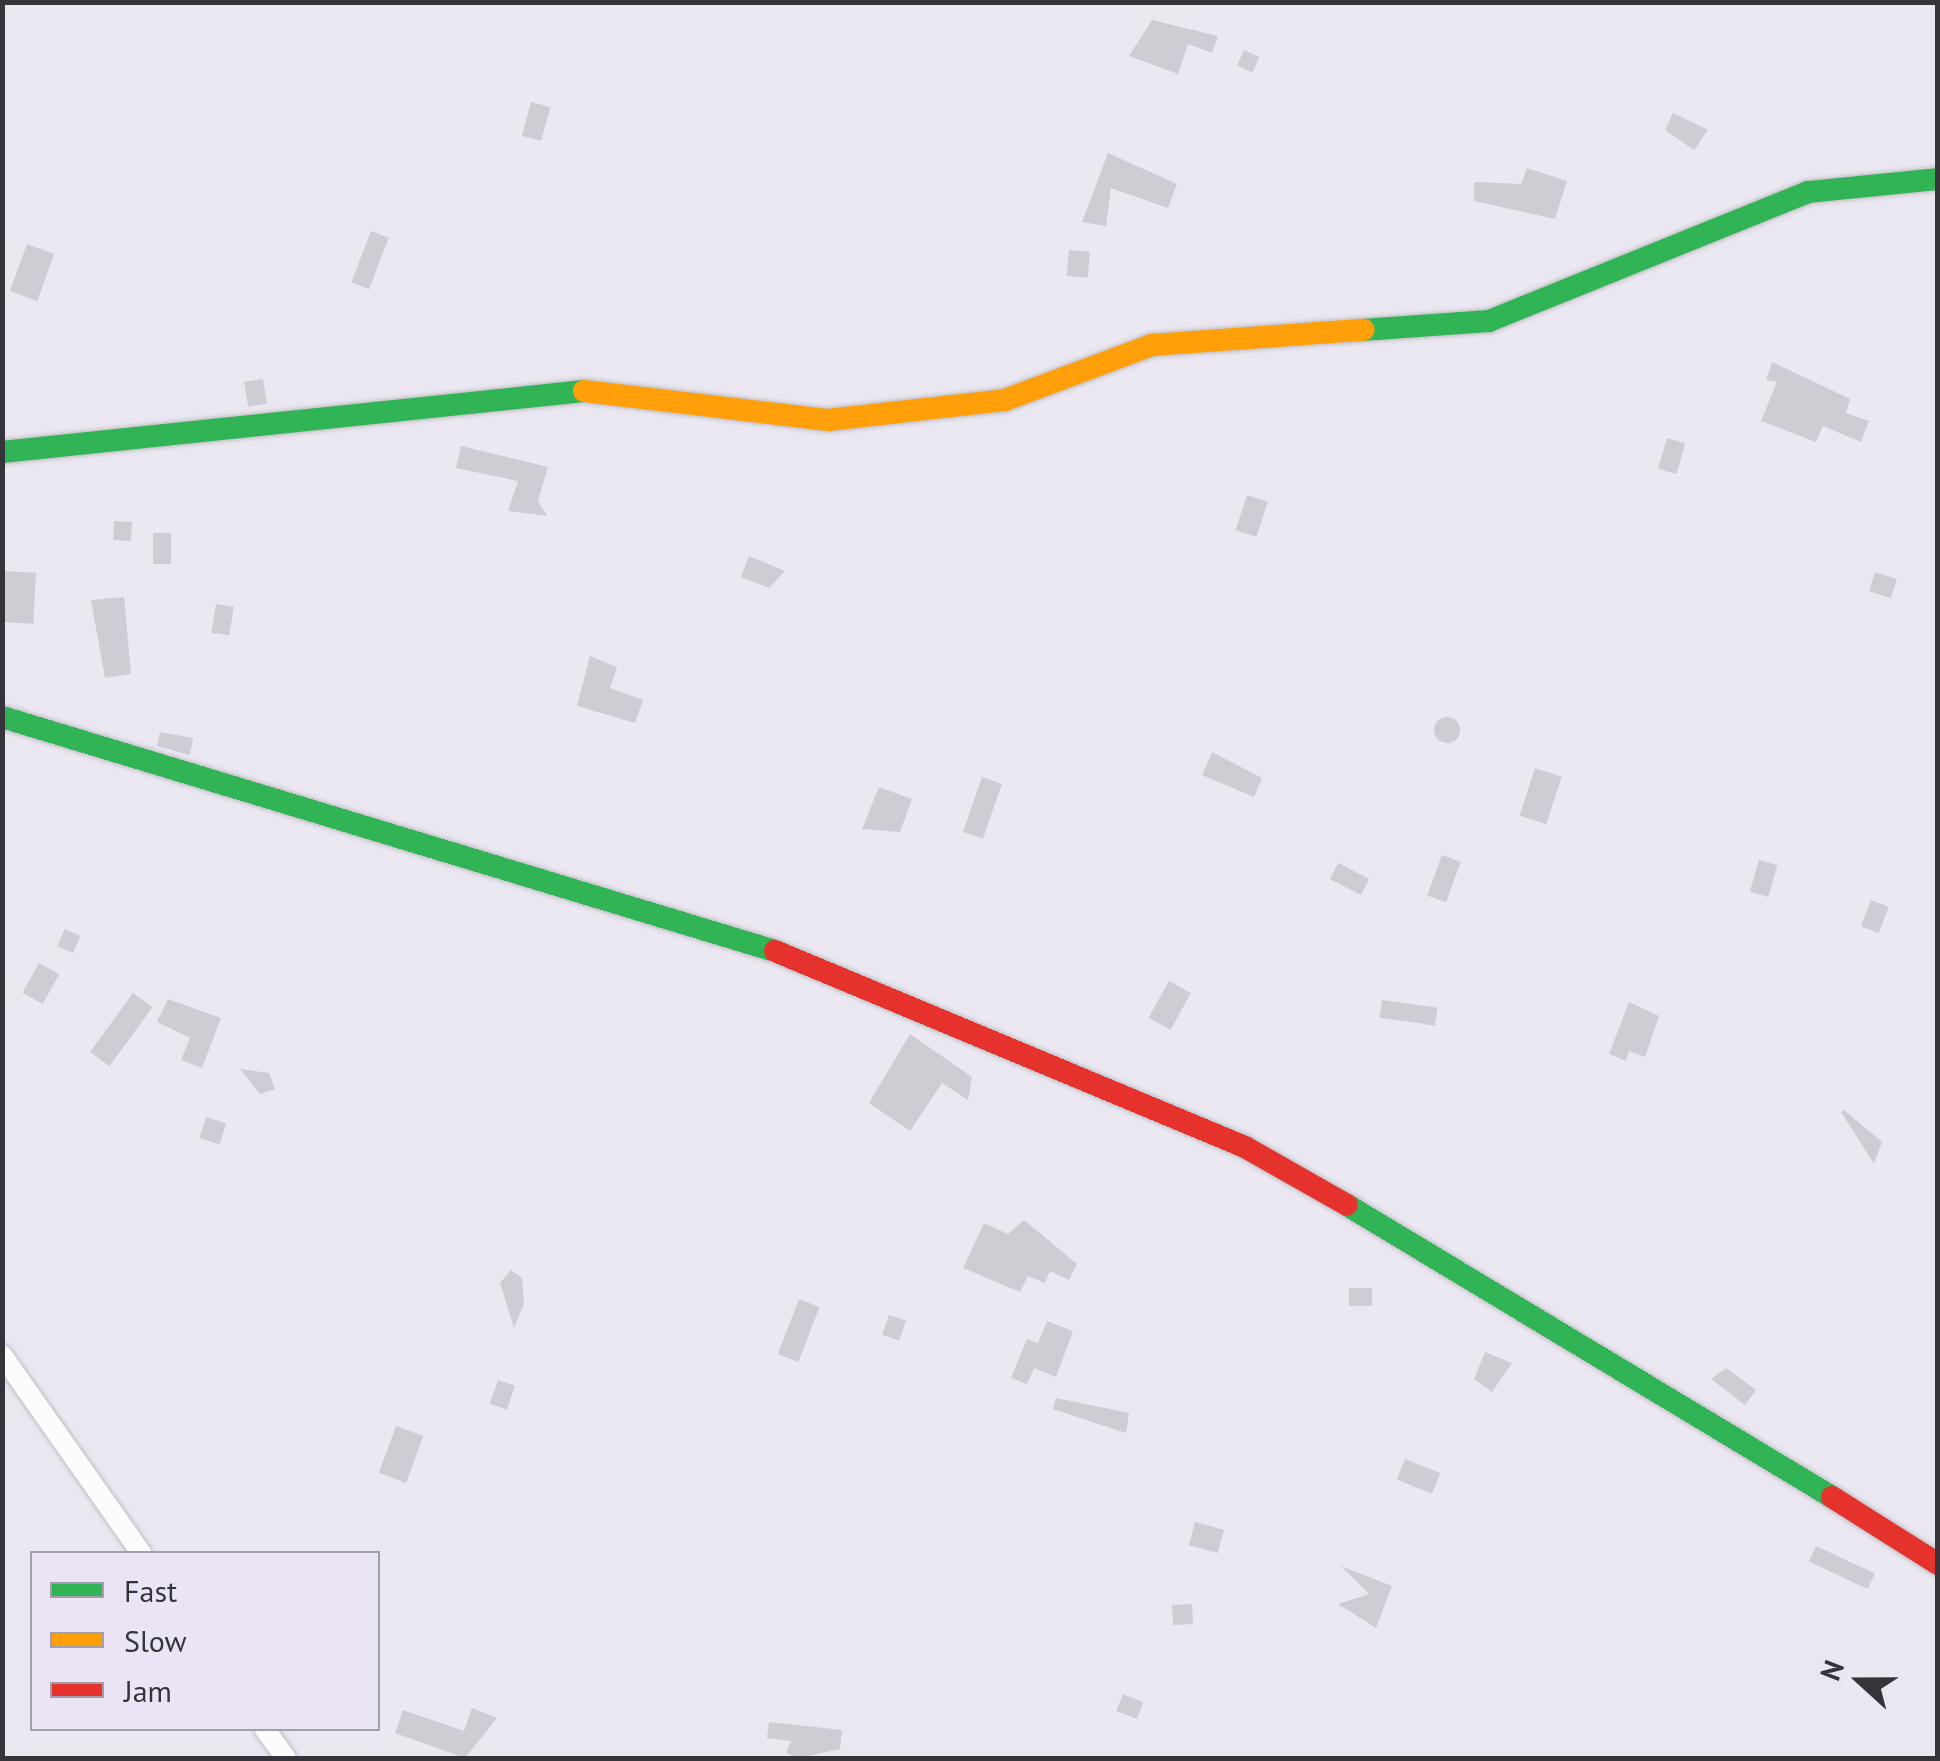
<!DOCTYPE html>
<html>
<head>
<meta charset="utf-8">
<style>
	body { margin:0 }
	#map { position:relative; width:1940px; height:1761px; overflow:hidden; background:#ebe8f1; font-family:"PT Sans",sans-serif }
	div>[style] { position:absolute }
	.building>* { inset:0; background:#cfccd4; transform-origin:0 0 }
	.round { border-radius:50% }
	.roads { filter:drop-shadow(0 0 2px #bfbdc3) drop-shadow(0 0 2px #bfbdc3) }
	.street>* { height:20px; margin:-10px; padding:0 10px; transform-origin:10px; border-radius:10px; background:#fcfcfd }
	.fast>* { height:22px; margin:-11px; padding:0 11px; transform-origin:11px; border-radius:11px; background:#30b455 }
	.slow>* { height:22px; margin:-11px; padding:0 11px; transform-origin:11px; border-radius:11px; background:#ff9f0a }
	.jam>* { height:22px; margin:-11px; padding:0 11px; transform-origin:11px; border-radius:11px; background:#e5322d }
	span { translate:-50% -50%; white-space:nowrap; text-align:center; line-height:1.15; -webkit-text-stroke:9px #eae4f5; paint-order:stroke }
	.frame { position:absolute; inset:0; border:5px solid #36343a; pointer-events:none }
	.legend { position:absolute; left:30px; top:1551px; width:350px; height:180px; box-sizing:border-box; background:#eae4f5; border:2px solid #a29eaa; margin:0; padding:12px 18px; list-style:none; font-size:30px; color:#36343a }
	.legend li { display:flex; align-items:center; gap:20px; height:50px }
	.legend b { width:50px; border:2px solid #a29eaa }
	.north { position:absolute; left:1810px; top:1631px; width:100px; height:100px; -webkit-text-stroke:8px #eae4f5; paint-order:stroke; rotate:291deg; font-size:28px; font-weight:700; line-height:40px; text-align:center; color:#36343a }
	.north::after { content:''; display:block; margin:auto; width:35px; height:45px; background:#36343a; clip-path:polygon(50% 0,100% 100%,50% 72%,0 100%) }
</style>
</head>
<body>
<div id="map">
	<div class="building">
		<div style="clip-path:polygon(1152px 20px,1218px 36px,1212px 53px,1188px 44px,1178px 74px,1129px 56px)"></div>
		<div style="left:1244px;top:50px;width:17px;height:17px;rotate:24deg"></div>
		<div style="left:531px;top:102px;width:20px;height:35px;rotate:15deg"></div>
		<div style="clip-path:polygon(1673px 113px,1708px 130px,1694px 150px,1665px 130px)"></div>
		<div style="clip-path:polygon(1108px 153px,1177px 184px,1168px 208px,1111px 188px,1106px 226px,1082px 222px)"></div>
		<div style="clip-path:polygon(1527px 168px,1567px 181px,1555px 219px,1474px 201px,1474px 182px,1521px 184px)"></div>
		<div style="left:371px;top:231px;width:19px;height:55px;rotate:21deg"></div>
		<div style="left:27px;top:244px;width:29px;height:50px;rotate:20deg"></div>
		<div style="left:1069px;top:250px;width:21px;height:26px;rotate:5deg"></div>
		<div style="clip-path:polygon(1772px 362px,1850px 399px,1846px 413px,1869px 421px,1861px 442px,1823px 426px,1816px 442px,1761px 421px,1777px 382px,1766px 380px)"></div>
		<div style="left:263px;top:379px;width:25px;height:19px;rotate:81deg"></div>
		<div style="left:1667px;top:438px;width:19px;height:32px;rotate:16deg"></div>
		<div style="clip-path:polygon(461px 446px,548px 467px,538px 501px,547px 516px,508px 511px,518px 481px,456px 468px)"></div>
		<div style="left:1247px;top:495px;width:22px;height:37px;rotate:18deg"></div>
		<div style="left:114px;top:521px;width:18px;height:19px;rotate:3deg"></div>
		<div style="left:153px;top:533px;width:18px;height:31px"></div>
		<div style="clip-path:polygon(749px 556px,785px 571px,769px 588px,741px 577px)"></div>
		<div style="left:2px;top:571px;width:34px;height:51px;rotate:3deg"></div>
		<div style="left:1875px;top:572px;width:23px;height:20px;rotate:18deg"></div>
		<div style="clip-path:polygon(124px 597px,131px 674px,105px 678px,91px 600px)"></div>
		<div style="left:216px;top:604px;width:18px;height:29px;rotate:9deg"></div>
		<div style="clip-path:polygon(590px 656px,617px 667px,610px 688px,643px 700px,635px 723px,577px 706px)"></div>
		<div class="round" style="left:1434px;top:717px;width:26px;height:26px"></div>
		<div style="clip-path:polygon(160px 732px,193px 738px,190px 755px,157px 746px)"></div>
		<div style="clip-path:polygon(1212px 752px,1262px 778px,1254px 797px,1202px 775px)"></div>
		<div style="left:1535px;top:768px;width:28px;height:50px;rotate:18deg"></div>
		<div style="left:982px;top:777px;width:21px;height:58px;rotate:19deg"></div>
		<div style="clip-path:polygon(879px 787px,912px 799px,900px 832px,862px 829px)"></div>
		<div style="left:1442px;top:855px;width:20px;height:43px;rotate:20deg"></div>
		<div style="left:1759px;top:860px;width:19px;height:33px;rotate:16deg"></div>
		<div style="left:1338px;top:863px;width:35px;height:18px;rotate:27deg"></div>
		<div style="left:1871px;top:900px;width:19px;height:28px;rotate:21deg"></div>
		<div style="left:65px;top:929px;width:17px;height:19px;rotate:24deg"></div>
		<div style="left:39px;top:963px;width:23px;height:34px;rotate:29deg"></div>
		<div style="left:1169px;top:981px;width:25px;height:42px;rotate:29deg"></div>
		<div style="left:133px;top:993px;width:24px;height:73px;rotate:36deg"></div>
		<div style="clip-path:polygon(168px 999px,221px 1018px,202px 1068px,181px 1060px,190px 1038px,157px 1022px)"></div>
		<div style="left:1382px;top:1000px;width:56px;height:18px;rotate:8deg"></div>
		<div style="clip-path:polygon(1629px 1002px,1659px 1016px,1645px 1057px,1629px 1051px,1626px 1061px,1609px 1054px)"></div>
		<div style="clip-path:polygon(910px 1034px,972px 1077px,968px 1100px,942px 1083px,910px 1131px,869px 1103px)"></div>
		<div style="clip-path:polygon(240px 1069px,269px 1073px,275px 1089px,260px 1094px)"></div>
		<div style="clip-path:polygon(1844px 1110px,1882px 1142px,1874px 1164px,1841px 1112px)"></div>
		<div style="left:206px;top:1117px;width:21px;height:22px;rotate:17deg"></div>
		<div style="clip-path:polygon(1024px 1220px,1077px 1264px,1069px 1280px,1050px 1271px,1045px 1283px,1028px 1276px,1020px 1292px,963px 1268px,984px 1223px,1008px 1234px)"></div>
		<div style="clip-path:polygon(511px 1270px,522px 1278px,524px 1304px,514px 1328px,500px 1283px)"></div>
		<div style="left:1349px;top:1288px;width:23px;height:18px"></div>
		<div style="left:799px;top:1299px;width:22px;height:59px;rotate:21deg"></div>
		<div style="left:889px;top:1315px;width:18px;height:21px;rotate:19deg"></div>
		<div style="clip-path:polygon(1047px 1321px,1073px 1331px,1056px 1377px,1034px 1368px,1027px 1384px,1011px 1378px,1027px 1339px,1038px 1343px)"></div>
		<div style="clip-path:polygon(1485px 1352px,1512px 1363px,1492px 1392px,1474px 1379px)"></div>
		<div style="clip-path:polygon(1726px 1368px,1756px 1390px,1745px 1405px,1711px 1379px)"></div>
		<div style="left:498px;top:1380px;width:18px;height:25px;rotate:19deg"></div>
		<div style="clip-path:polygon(1056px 1398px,1129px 1413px,1126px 1433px,1053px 1409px)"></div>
		<div style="left:396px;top:1426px;width:29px;height:50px;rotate:20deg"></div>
		<div style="left:1405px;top:1459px;width:38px;height:22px;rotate:22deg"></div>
		<div style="left:1195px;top:1522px;width:30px;height:24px;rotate:15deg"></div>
		<div style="left:1816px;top:1546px;width:65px;height:17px;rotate:25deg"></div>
		<div style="clip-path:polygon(1341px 1566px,1392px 1586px,1376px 1628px,1338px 1604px,1369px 1594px)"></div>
		<div style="left:1192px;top:1604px;width:20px;height:20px;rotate:87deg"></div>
		<div style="left:1123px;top:1694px;width:22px;height:18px;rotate:22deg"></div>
		<div style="clip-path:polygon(472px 1708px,497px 1718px,465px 1758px,395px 1733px,403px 1710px,464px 1731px)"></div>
		<div style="clip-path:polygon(769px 1722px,842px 1730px,840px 1749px,798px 1758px,786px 1753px,791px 1741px,767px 1738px)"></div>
	</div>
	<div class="roads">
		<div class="street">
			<div style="left:2px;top:1355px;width:243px;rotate:54.9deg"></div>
			<div style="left:264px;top:1728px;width:37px;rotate:54deg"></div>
		</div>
		<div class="fast">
			<div style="left:1363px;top:330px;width:126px;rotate:-4.1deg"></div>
			<div style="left:1489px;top:321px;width:344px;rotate:-22deg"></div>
			<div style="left:1808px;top:192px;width:131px;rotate:-5.7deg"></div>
			<div style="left:2px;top:452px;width:585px;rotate:-5.98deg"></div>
			<div style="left:2px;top:717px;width:808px;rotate:16.84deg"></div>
			<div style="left:1347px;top:1205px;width:566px;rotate:31.05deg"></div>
		</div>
		<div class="slow">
			<div style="left:584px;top:391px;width:246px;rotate:6.8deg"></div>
			<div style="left:828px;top:420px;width:178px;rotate:-6.4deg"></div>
			<div style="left:1005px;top:400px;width:157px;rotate:-20.5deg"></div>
			<div style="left:1152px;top:345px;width:212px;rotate:-4.1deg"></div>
		</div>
		<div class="jam">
			<div style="left:775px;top:951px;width:509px;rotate:22.64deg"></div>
			<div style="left:1245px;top:1147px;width:117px;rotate:29.6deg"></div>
			<div style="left:1832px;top:1497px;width:125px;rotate:32.3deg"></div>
		</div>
	</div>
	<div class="frame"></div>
	<ul class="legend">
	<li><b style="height:12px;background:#30b455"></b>Fast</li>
	<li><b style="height:12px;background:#ff9f0a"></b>Slow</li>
	<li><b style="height:12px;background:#e5322d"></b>Jam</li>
	</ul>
	<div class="north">N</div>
</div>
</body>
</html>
